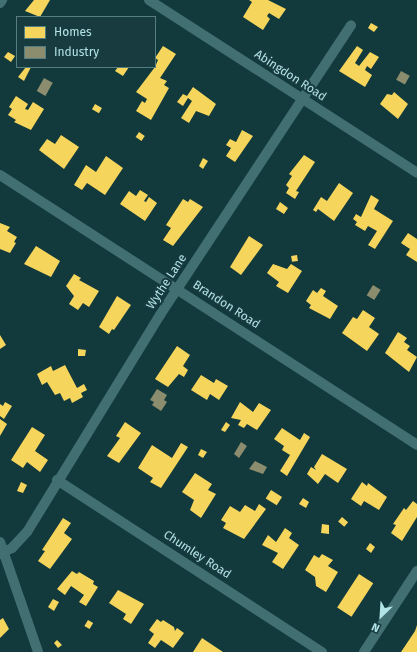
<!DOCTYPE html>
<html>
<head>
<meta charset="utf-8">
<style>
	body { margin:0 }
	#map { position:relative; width:417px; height:652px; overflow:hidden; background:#123a3c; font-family:"Fira Sans",sans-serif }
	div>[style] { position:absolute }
	.homes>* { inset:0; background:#f6d55c; transform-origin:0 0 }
	.industry>* { inset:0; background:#8c8c6e; transform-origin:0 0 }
	.street>* { height:10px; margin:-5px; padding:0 5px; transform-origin:5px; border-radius:5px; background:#426f72 }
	span { translate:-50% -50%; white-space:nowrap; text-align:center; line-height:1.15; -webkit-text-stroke:4px #173b3e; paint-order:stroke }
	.street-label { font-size:12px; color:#b1e3e7 }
	.legend { position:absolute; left:16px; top:16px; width:140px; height:52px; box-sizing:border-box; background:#173b3e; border:1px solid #557e82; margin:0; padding:5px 7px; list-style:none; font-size:12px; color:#b1e3e7 }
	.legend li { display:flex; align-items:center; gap:8px; height:20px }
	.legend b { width:20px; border:1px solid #557e82 }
	.north { position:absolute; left:361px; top:596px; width:40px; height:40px; -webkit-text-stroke:3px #173b3e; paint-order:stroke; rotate:205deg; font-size:11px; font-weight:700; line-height:16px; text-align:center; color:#b1e3e7 }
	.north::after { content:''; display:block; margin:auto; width:14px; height:18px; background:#b1e3e7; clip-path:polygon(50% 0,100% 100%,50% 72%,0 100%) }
</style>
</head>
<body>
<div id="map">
	<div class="homes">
		<div style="clip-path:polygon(34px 0,50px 0,40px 17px,25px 11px)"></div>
		<div style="clip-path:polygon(249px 0,268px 0,286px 9px,279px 19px,269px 13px,267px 16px,270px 19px,263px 30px,243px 17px,252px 2px)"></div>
		<div style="clip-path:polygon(371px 23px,378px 27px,374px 32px,368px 28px)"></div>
		<div style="clip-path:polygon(163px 46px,176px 54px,160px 78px,167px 81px,164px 85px,169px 88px,151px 120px,136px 111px,142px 101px,145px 103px,147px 99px,136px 92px,155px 67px,158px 60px,155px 58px)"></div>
		<div style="clip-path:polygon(357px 46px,363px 50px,355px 63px,359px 66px,370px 52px,379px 57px,371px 69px,367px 66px,365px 70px,372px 75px,365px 87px,339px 71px)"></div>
		<div style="clip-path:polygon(8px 52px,15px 56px,11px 62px,4px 57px)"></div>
		<div style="clip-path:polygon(26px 67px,31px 67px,24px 81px,18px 77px)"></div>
		<div style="clip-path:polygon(118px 67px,129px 67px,123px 76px,115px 71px)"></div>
		<div style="clip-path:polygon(193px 87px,216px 104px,209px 116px,196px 111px,189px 123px,181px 118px,192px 101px,188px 98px,183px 106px,177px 102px,183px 94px,187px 96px)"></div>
		<div style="clip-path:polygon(394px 92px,408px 104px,398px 119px,380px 104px,387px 94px,392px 95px)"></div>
		<div style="clip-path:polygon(16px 96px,28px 104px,25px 109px,28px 110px,33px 102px,44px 109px,31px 130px,14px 122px,16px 120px,8px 115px,12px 109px,9px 107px)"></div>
		<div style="left:95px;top:104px;width:8px;height:6px;rotate:30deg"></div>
		<div style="clip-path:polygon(242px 130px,253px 136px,235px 162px,226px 156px,231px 148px,226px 145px,230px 139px,236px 142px)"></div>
		<div style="left:139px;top:132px;width:7px;height:6px;rotate:34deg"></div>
		<div style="clip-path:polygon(61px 135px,79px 147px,64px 169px,39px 150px,47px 139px,55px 144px)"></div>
		<div style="clip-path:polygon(304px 155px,315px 162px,296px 191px,299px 192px,295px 199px,286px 193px,289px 188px,286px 185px,292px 176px,289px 174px)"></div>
		<div style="clip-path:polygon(106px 156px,123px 168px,105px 195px,87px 183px,82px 190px,74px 185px,86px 165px,96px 172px)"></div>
		<div style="clip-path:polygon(203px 158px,208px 161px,203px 169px,199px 166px)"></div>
		<div style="clip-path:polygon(339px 183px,353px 193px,334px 221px,318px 209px,316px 212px,313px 210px,321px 197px,327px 201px)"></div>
		<div style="clip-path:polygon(140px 190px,148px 195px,144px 201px,146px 202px,149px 197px,157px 203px,145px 221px,120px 204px,129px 191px,136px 196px)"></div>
		<div style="clip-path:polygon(371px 195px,379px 200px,374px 209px,393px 221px,375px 249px,368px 245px,377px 231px,368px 226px,365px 231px,355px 225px,357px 222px,353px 219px,356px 214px,361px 217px)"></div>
		<div style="clip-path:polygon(183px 199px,188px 202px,190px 199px,203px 207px,173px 246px,163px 240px,171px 228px,166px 225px)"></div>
		<div style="clip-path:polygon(280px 202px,288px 208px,284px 214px,276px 209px)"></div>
		<div style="clip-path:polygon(0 223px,10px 227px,7px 231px,17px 237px,14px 242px,16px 243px,10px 253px,0 249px)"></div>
		<div style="clip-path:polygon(408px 233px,417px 239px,417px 262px,406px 255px,410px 249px,401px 243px)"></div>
		<div style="clip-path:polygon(249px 236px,263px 245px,241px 275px,230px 267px)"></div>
		<div style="clip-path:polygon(36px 246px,60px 261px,51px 277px,24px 264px)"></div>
		<div style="left:297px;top:255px;width:6px;height:6px;rotate:81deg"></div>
		<div style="clip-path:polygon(273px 264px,287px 269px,291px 264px,302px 271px,288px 293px,276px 286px,279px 282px,267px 273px)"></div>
		<div style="clip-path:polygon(74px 274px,81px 278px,79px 280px,99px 291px,89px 307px,83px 303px,78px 310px,69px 304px,74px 296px,66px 286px)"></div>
		<div style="clip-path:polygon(321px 288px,326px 291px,323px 296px,338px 306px,330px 319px,309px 308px,311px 305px,306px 301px,313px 290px,317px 293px)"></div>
		<div style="clip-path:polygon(117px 296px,131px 305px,114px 330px,112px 329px,109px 334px,99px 327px)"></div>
		<div style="clip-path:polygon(363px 310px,375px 318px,369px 327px,379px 334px,367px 351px,342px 333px,353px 317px,357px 319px)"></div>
		<div style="clip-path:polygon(398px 332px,407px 338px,404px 342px,410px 346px,407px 350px,417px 357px,409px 372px,385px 353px)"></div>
		<div style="clip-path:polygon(0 335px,6px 345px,0 349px)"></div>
		<div style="clip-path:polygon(177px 346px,190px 355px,183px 366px,188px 370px,184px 377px,179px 374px,168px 387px,155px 379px)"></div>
		<div style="clip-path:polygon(78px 349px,86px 350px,85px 356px,78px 356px)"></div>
		<div style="clip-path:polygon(65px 365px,77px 388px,84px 384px,87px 390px,81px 393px,83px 397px,72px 403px,70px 398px,64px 401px,60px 393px,55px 395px,47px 382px,42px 385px,37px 374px,51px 366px,53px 371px)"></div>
		<div style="clip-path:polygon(201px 375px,214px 383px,216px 379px,228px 386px,219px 400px,210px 394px,207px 400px,191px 390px)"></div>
		<div style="clip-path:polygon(5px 402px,12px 406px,4px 419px,0 416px,0 404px,3px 406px)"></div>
		<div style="clip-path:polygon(240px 402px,253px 412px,259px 403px,271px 410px,257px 430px,247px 424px,244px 428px,238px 425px,241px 420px,231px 418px)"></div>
		<div style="clip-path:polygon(0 419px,7px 424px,0 436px)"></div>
		<div style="clip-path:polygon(125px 422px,141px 433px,119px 463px,107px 456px,120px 438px,116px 436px)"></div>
		<div style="clip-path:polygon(226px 422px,230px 425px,225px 432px,221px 430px)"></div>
		<div style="clip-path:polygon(32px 427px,45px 435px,35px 451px,48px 460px,40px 472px,27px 462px,23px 468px,11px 460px)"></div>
		<div style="clip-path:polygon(282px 428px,300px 440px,304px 433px,310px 437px,287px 476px,280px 471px,290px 455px,282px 450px,284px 446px,274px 439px)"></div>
		<div style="clip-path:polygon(181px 443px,188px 447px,161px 488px,150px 482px,153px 478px,138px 468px,152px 445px,172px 458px)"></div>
		<div style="clip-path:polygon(201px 449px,207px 452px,203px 458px,198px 455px)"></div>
		<div style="clip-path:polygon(322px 454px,347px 469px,338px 483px,325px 474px,318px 484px,307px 474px,311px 467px,316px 470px,314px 467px)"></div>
		<div style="clip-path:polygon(195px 473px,212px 484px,208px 490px,216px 494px,201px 518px,190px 510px,194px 500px,182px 492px)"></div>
		<div style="clip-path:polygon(21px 482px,27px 485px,23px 493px,17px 491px)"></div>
		<div style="clip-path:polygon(362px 482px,367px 486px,368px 483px,387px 497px,379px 510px,364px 501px,361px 506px,351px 499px)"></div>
		<div style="left:271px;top:490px;width:13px;height:10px;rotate:32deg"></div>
		<div style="clip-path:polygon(303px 498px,309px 502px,306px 508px,299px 504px)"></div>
		<div style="clip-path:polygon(413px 501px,417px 504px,417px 517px,402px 541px,391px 533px,396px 525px,393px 524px,404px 508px,406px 510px)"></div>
		<div style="clip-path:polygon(259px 504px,266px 509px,244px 539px,223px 528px,226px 523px,221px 520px,230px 506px,240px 512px,245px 505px,255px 511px)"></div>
		<div style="left:342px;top:517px;width:8px;height:6px;rotate:40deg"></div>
		<div style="clip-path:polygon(63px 518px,71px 523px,64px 533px,72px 539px,50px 569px,38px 561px,45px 551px,42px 550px)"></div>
		<div style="clip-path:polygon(322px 524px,329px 525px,329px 534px,321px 533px)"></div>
		<div style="clip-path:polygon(285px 528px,292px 533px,289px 538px,299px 545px,283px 569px,272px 562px,278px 553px,262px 545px,268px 535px,276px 542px)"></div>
		<div style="clip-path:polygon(370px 543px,375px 547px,371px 553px,366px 549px)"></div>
		<div style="clip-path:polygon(322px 554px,333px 560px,328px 566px,338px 572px,326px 592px,316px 586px,315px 577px,305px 570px,314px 555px,319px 558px)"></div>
		<div style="clip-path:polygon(72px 571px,77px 574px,79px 572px,94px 581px,93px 584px,98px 587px,86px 606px,79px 602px,84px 595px,71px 586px,65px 595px,57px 589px)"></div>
		<div style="left:359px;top:574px;width:17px;height:40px;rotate:33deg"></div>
		<div style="clip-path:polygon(118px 590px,144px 604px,131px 624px,123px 619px,126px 614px,109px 603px)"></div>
		<div style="clip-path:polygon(53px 599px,59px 602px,54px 611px,48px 607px)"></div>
		<div style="clip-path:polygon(3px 618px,9px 629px,0 638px,0 620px)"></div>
		<div style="clip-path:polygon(157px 619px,161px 622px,163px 620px,174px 627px,175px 631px,177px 628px,184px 633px,173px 648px,161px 640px,155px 648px,148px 643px,154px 634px,149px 630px)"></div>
		<div style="left:88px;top:620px;width:6px;height:7px;rotate:31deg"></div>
		<div style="clip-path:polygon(417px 625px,417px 652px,401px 652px,415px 631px)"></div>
		<div style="clip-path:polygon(202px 638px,223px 652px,193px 652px)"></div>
		<div style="clip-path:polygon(57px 640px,62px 645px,58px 648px,54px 643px)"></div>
	</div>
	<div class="industry">
		<div style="left:401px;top:71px;width:10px;height:10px;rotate:29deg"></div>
		<div style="left:44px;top:78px;width:10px;height:15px;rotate:29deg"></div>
		<div style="left:373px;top:285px;width:9px;height:12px;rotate:32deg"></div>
		<div style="clip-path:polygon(157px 389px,167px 395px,164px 400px,167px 402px,161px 411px,152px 405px,154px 402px,150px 400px)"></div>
		<div style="clip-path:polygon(241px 442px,247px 446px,239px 458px,234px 454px)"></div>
		<div style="clip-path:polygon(255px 461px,267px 467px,263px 474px,249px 469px)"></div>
	</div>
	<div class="street">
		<div style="left:149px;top:0;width:319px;rotate:32.8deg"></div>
		<div style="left:0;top:3px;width:4px;rotate:-56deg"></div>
		<div style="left:0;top:175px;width:497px;rotate:32.9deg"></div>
		<div style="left:57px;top:480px;width:316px;rotate:33deg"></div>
		<div style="left:0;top:542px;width:116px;rotate:70.9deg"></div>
		<div style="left:0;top:554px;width:13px;rotate:-27deg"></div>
		<div style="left:12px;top:548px;width:22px;rotate:-47deg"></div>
		<div style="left:27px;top:532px;width:255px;rotate:-58.5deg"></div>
		<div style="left:160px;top:315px;width:347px;rotate:-56.6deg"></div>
		<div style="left:364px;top:652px;width:97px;rotate:-56.8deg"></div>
	</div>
	<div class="street-label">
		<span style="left:290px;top:76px;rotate:33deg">Abingdon Road</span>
		<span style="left:167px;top:282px;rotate:-57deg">Wythe Lane</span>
		<span style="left:226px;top:305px;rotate:33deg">Brandon Road</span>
		<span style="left:197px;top:555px;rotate:33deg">Chumley Road</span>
	</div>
	<ul class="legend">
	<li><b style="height:11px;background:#f6d55c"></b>Homes</li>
	<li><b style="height:11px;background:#8c8c6e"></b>Industry</li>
	</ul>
	<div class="north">N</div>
</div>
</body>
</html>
